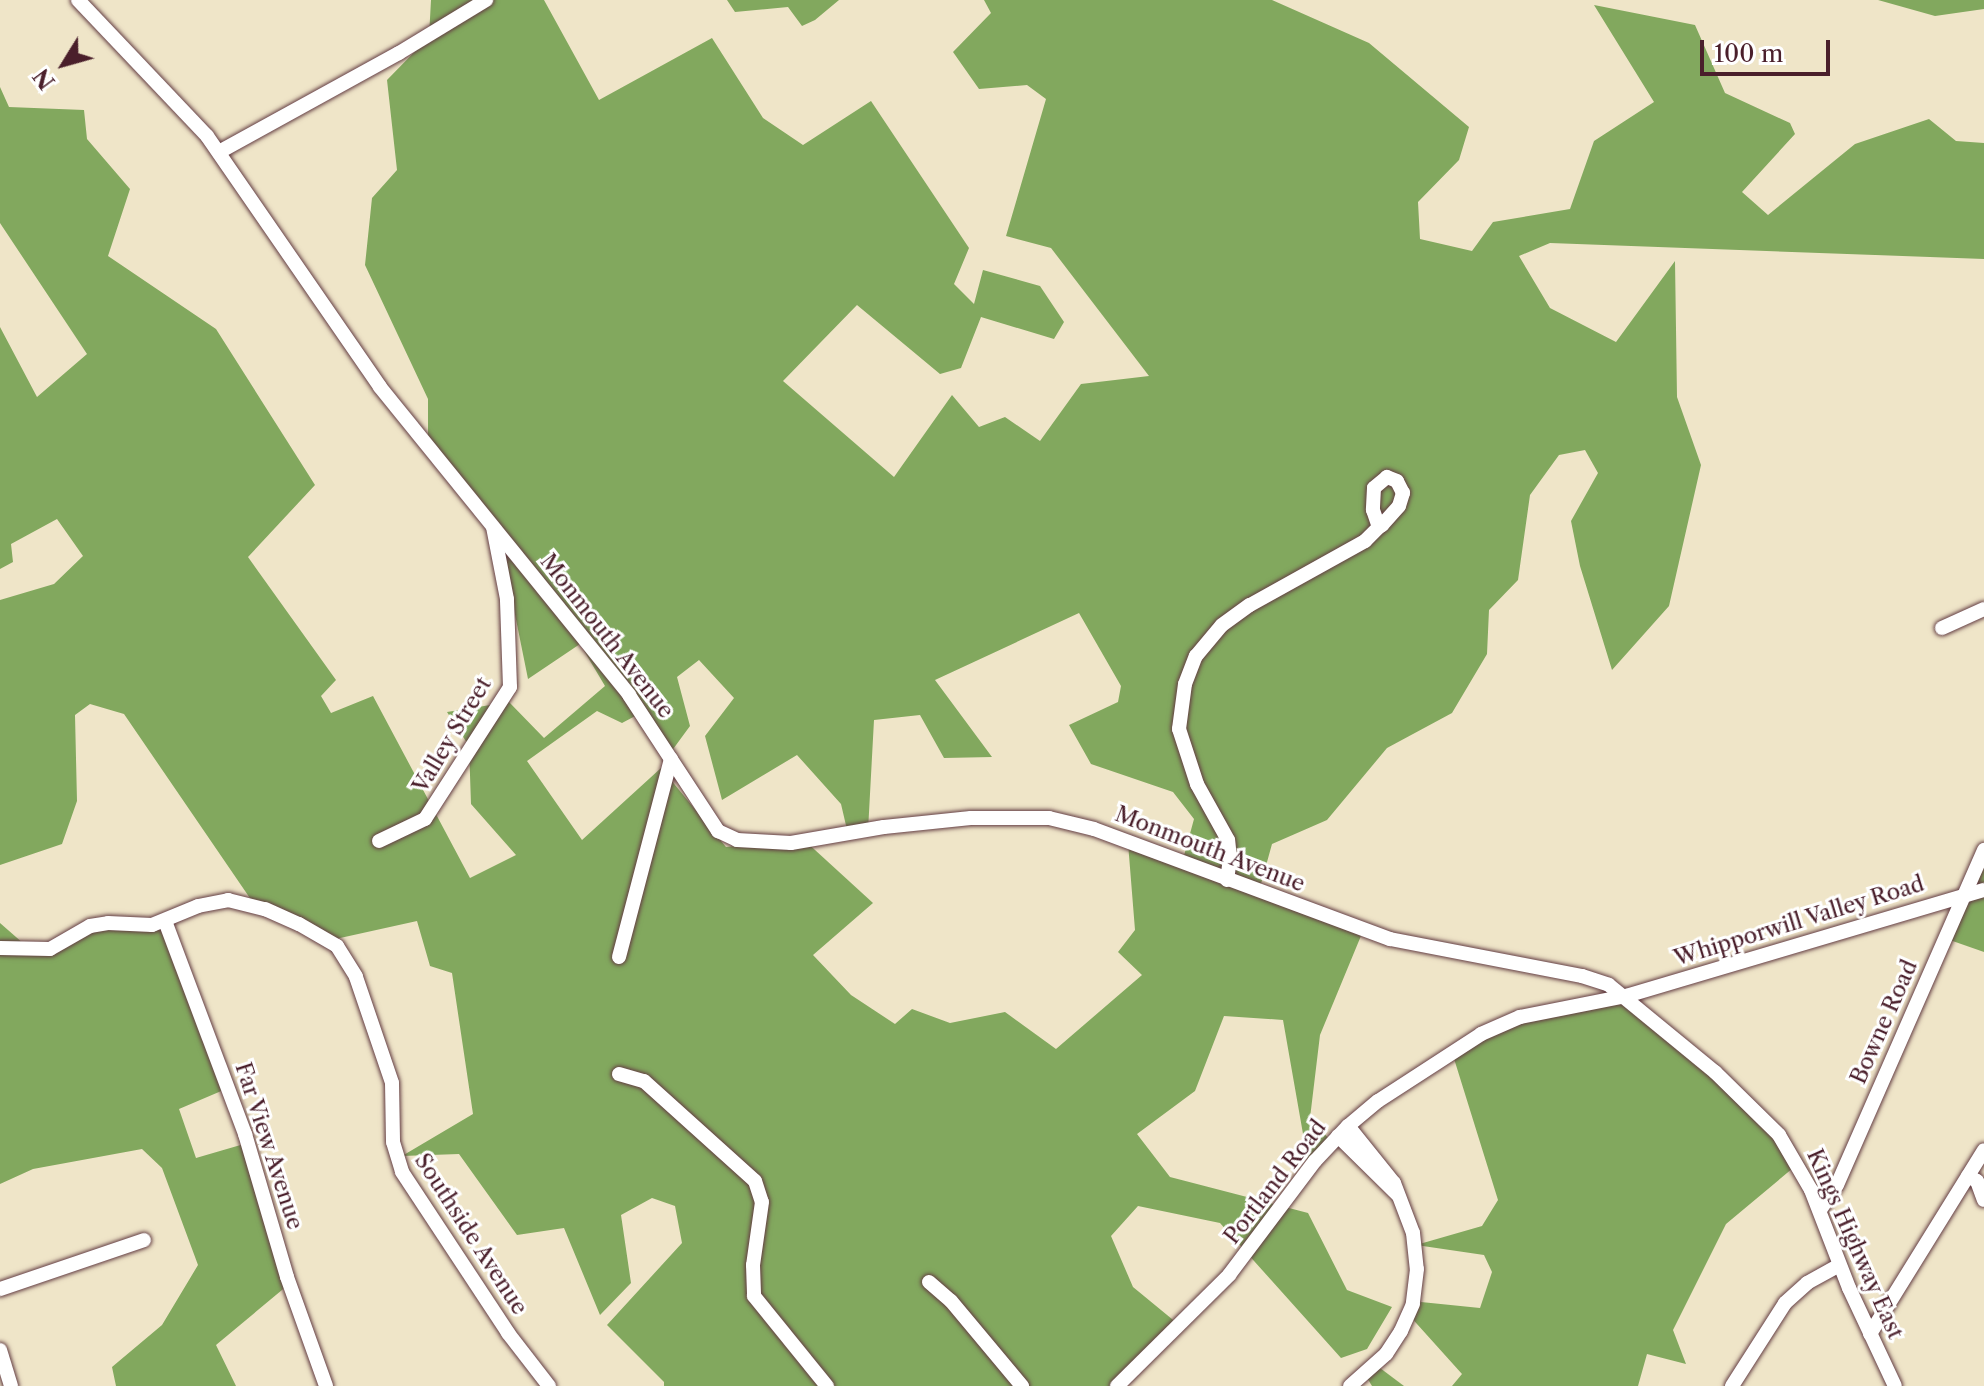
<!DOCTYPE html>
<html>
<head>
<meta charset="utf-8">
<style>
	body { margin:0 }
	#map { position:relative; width:1984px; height:1386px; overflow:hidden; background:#efe5c8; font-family:"Libre Caslon Text",serif }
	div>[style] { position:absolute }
	.forest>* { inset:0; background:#82a85e }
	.roads { filter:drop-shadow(0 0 2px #633d43) drop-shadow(0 0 2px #633d43) }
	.minor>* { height:14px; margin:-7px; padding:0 7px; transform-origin:7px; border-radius:7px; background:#fff }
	span { translate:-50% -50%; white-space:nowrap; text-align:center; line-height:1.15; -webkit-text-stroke:6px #fff; paint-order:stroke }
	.street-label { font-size:22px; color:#4a1f2b }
	.north { position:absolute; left:24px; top:24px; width:80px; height:80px; -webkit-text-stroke:6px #fff; paint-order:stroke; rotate:233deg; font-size:22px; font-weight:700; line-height:32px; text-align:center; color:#4a1f2b }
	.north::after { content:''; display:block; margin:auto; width:28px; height:36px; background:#4a1f2b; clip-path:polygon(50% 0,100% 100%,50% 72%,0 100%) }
	.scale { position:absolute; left:1700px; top:40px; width:130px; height:36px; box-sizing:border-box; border:4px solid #4a1f2b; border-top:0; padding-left:10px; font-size:24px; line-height:28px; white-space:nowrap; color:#4a1f2b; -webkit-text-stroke:6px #fff; paint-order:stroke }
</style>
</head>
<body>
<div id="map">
	<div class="forest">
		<div style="clip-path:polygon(evenodd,431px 0,544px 0,599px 100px,712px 38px,763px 118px,803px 145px,871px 101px,969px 248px,954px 284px,974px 304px,983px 270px,1040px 286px,1064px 322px,1054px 339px,981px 317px,961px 368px,940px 374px,857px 305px,783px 381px,894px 477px,952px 395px,979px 427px,1005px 417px,1040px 441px,1081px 384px,1149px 376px,1051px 248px,1006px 236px,1046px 99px,1027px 85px,979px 89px,953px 52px,991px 13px,984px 0,1272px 0,1369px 43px,1469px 127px,1459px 160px,1418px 202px,1420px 239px,1472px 251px,1493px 222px,1570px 209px,1594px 141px,1654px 102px,1594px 5px,1695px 25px,1725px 93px,1790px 123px,1795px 134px,1742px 192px,1768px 215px,1855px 144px,1929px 119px,1956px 141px,1984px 143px,1984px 259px,1550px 243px,1519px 256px,1550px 308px,1616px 342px,1675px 261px,1677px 397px,1701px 465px,1669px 606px,1612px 670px,1580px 566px,1571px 521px,1598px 473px,1585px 450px,1559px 455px,1530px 495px,1518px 580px,1489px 610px,1487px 654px,1452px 713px,1387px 748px,1327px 820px,1272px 844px,1259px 891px,1363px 931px,1320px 1035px,1310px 1118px,1331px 1141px,1309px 1168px,1283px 1020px,1224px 1016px,1195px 1091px,1137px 1134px,1170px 1177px,1308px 1213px,1347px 1290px,1392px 1307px,1367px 1349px,1341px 1358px,1220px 1223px,1138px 1206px,1111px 1236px,1133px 1287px,1178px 1324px,1116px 1386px,664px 1386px,664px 1382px,607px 1325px,682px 1243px,675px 1206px,652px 1198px,621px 1215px,631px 1283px,600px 1315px,564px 1228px,517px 1235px,459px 1154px,402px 1156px,473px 1114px,452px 973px,430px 966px,417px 921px,331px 940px,256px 907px,124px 714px,90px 704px,75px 715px,77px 801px,62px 844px,0 865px,0 600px,54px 584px,83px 556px,57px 519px,11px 544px,13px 562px,0 569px,0 327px,37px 397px,87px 354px,0 223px,0 87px,9px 107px,84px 110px,87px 139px,130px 189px,108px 256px,216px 329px,315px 485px,248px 557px,336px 680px,321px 696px,331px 713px,373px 696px,470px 878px,516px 855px,471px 804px,469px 746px,447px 712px,509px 702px,544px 738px,605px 686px,580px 644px,528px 679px,499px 535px,428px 450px,428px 399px,365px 265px,372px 198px,397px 170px,387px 80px,429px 37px,431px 0,1079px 613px,1121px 686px,1118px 702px,1069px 725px,1091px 764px,1173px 792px,1194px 819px,1182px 863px,1128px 843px,1135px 930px,1118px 952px,1142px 975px,1056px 1049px,1005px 1012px,950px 1023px,912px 1009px,895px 1024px,851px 995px,813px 955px,873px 903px,803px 839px,726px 847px,661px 768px,582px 840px,527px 761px,597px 711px,622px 723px,639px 714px,668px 756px,690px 726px,677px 677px,699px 660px,734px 698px,705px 736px,722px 800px,797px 755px,841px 804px,848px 834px,868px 831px,874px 720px,920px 715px,944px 758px,992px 757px,935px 680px,1079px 613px)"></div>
		<div style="clip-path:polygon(727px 0,839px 0,815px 20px,802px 26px,788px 7px,735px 12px)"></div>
		<div style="clip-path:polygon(1878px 0,1984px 0,1984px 9px,1935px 16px)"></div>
		<div style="clip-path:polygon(1984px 848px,1984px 952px,1944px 938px)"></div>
		<div style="clip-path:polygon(161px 919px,226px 1089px,179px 1109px,196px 1158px,244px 1144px,288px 1285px,216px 1345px,236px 1386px,116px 1386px,112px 1367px,162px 1325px,198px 1265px,162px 1168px,142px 1149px,33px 1169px,0 1184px,0 923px,32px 951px,100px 922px)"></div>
		<div style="clip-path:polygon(1625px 998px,1757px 1110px,1799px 1163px,1726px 1224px,1673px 1330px,1686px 1364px,1647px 1354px,1638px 1386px,1452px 1386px,1462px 1374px,1408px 1314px,1421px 1302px,1480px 1308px,1492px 1272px,1484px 1255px,1416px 1245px,1482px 1226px,1498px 1200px,1451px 1049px,1514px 1016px)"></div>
		<div style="clip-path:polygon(1376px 1365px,1404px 1386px,1372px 1386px,1364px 1373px)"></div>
	</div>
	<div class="roads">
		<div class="minor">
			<div style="left:78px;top:0;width:187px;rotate:46.5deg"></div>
			<div style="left:207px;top:136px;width:305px;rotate:55.4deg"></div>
			<div style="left:380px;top:387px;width:396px;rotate:51deg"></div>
			<div style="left:629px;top:695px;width:163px;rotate:56.8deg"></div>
			<div style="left:718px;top:831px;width:21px;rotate:25deg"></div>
			<div style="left:737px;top:840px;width:54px;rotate:3.2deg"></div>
			<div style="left:791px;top:843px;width:94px;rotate:-9.8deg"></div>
			<div style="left:884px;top:827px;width:87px;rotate:-5.9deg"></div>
			<div style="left:971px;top:818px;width:78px"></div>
			<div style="left:1049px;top:818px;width:46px;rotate:13.7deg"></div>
			<div style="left:1094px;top:829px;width:316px;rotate:20.4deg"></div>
			<div style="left:1390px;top:939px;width:196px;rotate:10.9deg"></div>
			<div style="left:1582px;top:976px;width:28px;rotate:18deg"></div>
			<div style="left:1609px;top:985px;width:137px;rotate:39.4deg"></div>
			<div style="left:1715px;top:1072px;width:90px;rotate:44.5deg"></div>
			<div style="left:1779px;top:1135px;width:64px;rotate:59.8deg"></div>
			<div style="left:1811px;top:1190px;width:105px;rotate:68.8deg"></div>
			<div style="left:1849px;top:1288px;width:108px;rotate:64.9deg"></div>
			<div style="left:219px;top:152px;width:205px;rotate:-28.8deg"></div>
			<div style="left:399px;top:53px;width:102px;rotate:-31.3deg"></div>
			<div style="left:1942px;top:628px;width:46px;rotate:-24.3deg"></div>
			<div style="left:379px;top:841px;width:51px;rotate:-25.6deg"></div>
			<div style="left:425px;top:819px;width:157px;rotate:-57.2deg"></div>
			<div style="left:510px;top:687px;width:88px;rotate:-92deg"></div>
			<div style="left:507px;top:599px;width:73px;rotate:-101deg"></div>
			<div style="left:1227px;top:880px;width:22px;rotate:-82deg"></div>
			<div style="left:1230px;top:858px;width:18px;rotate:-96deg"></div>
			<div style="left:1228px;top:840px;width:64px;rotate:-119deg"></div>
			<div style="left:1197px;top:784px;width:58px;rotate:-108.1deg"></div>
			<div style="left:1179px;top:729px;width:45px;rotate:-82.4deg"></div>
			<div style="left:1185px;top:684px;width:30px;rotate:-69deg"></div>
			<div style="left:1196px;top:656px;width:40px;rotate:-50deg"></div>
			<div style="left:1222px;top:625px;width:34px;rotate:-36deg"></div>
			<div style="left:1250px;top:605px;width:132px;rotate:-29.1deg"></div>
			<div style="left:1365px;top:541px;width:20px;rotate:-45deg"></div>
			<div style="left:1379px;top:527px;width:4px;rotate:-34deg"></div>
			<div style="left:1382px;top:525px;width:25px;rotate:-48deg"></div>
			<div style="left:1399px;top:506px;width:14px;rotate:-73deg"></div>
			<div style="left:1403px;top:493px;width:13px;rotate:-117deg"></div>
			<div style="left:1397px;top:481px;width:11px;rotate:-158deg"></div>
			<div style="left:1387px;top:477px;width:17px;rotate:140deg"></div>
			<div style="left:1374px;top:488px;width:22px;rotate:93deg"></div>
			<div style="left:1373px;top:510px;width:18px;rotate:71deg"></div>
			<div style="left:165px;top:921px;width:228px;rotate:69.4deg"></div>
			<div style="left:245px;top:1134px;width:149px;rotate:73.6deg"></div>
			<div style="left:287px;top:1277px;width:116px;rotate:70.3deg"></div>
			<div style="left:0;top:948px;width:50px;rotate:1.1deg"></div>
			<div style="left:50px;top:949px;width:46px;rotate:-29.9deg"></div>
			<div style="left:90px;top:926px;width:18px;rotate:-9deg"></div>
			<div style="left:108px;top:923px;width:44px;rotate:2.6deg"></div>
			<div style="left:152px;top:925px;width:50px;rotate:-22.4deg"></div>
			<div style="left:198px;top:906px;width:31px;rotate:-11deg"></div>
			<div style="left:228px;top:900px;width:38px;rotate:14deg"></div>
			<div style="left:265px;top:909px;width:37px;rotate:24deg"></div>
			<div style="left:299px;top:924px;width:44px;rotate:30.1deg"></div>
			<div style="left:337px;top:946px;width:36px;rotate:58deg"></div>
			<div style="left:356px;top:977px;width:112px;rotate:71.2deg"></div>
			<div style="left:392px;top:1083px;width:59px;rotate:89deg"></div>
			<div style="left:393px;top:1142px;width:31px;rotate:73deg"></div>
			<div style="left:402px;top:1172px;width:193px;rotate:56.6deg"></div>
			<div style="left:508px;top:1333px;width:67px;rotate:52.3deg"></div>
			<div style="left:619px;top:957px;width:205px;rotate:-75.3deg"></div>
			<div style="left:619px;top:1074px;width:26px;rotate:16deg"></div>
			<div style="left:644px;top:1081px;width:149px;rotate:42deg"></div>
			<div style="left:755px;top:1181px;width:22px;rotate:72deg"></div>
			<div style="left:762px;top:1202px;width:64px;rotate:98.1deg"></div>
			<div style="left:753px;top:1265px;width:31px;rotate:88deg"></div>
			<div style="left:754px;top:1296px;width:116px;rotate:51deg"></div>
			<div style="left:1348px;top:1126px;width:73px;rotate:51.1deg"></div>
			<div style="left:1394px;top:1183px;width:53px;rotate:69.2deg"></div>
			<div style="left:1413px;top:1233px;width:36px;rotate:84deg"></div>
			<div style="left:1417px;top:1269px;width:35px;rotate:97deg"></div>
			<div style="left:1413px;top:1304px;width:30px;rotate:114deg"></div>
			<div style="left:1401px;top:1331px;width:27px;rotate:123deg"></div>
			<div style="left:1386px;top:1354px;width:48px;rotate:138.4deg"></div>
			<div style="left:1338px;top:1136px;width:83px;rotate:44.5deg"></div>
			<div style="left:1968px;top:1176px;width:10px;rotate:29deg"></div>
			<div style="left:1977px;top:1181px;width:20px;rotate:70deg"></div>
			<div style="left:1820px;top:1210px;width:30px;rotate:-56deg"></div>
			<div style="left:1837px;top:1185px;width:366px;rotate:-66.3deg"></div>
			<div style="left:929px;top:1282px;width:29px;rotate:41deg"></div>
			<div style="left:951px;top:1301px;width:111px;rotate:50.1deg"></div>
			<div style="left:0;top:1289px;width:152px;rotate:-18.8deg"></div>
			<div style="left:1870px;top:1334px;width:216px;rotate:-58.2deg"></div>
			<div style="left:0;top:1350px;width:38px;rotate:73deg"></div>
			<div style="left:1117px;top:1386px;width:158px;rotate:-44.7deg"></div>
			<div style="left:1229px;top:1275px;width:143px;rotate:-53deg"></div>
			<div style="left:1315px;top:1161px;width:48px;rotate:-46.7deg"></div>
			<div style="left:1348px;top:1126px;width:39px;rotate:-40deg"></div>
			<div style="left:1378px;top:1101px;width:123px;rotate:-33deg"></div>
			<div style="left:1481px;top:1034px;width:43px;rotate:-23.6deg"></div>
			<div style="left:1520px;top:1017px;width:108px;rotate:-11.2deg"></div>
			<div style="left:1626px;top:996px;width:373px;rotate:-16.5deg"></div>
			<div style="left:1732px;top:1386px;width:98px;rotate:-57.4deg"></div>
			<div style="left:1785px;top:1303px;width:30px;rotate:-42deg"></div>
			<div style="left:1807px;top:1283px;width:37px;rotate:-29deg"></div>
		</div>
	</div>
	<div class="street-label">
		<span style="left:607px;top:636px;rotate:52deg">Monmouth Avenue</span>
		<span style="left:452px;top:735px;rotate:-59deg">Valley Street</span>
		<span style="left:1210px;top:849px;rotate:21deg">Monmouth Avenue</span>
		<span style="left:1799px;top:921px;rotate:-17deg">Whipporwill Valley Road</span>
		<span style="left:1884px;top:1022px;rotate:-66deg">Bowne Road</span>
		<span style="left:269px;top:1146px;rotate:72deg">Far View Avenue</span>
		<span style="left:1275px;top:1182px;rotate:-52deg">Portland Road</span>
		<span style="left:471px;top:1234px;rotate:57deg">Southside Avenue</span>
		<span style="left:1855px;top:1244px;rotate:66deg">Kings Highway East</span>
	</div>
	<div class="north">N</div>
	<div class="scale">100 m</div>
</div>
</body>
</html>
